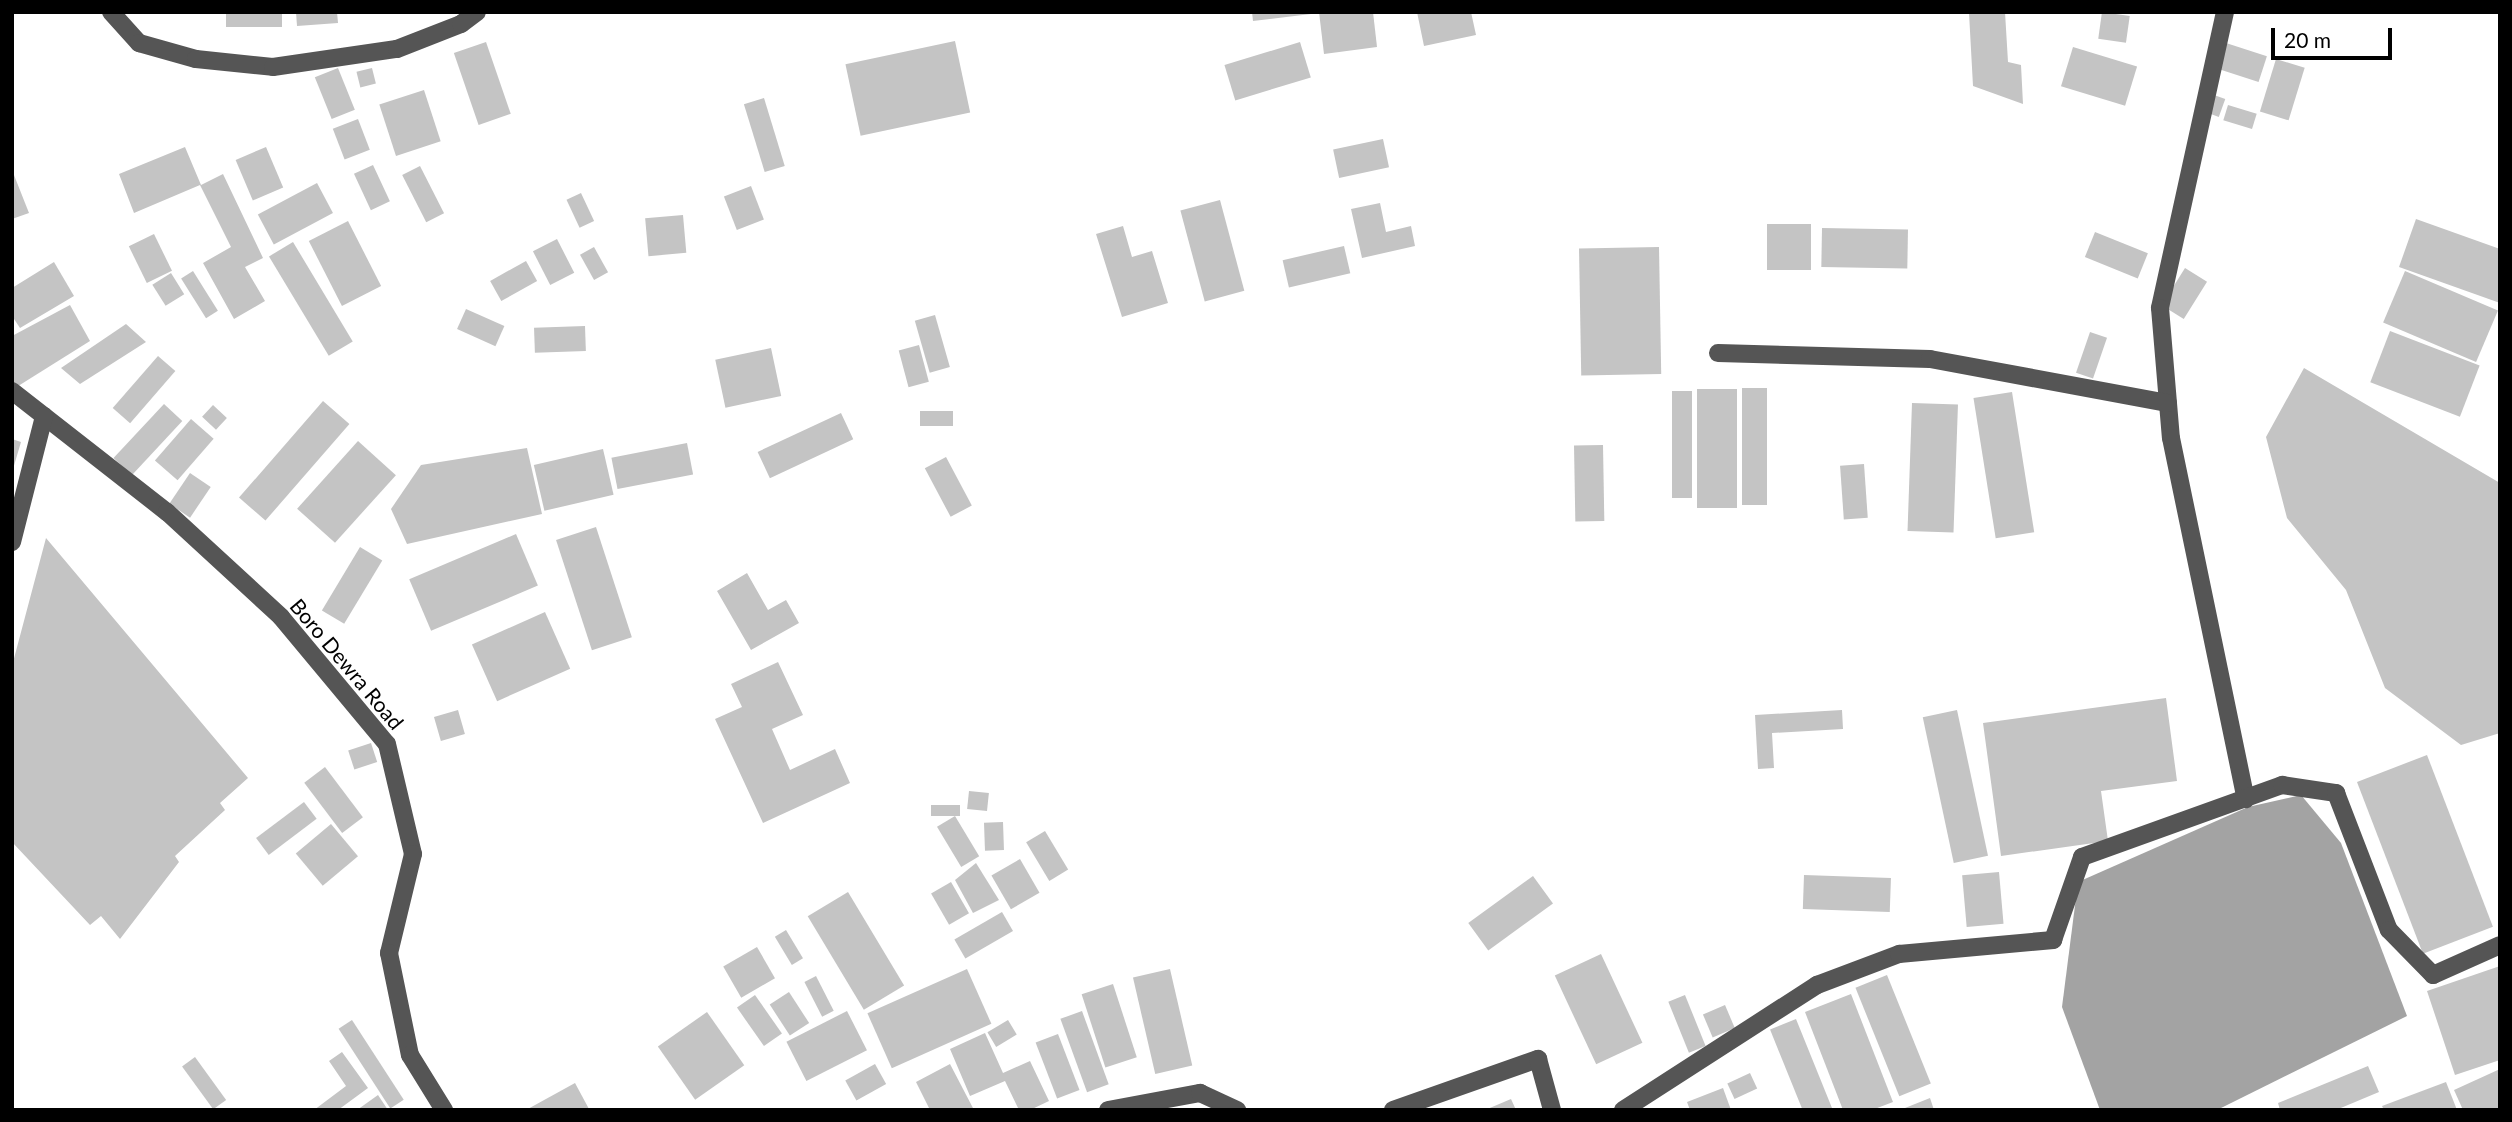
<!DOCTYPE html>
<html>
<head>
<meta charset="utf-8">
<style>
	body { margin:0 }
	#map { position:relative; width:2512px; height:1122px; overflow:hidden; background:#fff; font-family:Lato,sans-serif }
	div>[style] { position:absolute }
	.water>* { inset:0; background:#a3a3a3 }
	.building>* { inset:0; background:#c4c4c4; transform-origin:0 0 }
	.minor>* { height:18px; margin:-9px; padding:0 9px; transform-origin:9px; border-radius:9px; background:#555 }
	span { translate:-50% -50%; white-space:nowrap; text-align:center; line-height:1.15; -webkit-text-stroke:5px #fff; paint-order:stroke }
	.street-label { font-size:21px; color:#000 }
	.frame { position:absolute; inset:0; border:14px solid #000; pointer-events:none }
	.scale { position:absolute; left:2271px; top:28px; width:121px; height:32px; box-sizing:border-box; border:4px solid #000; border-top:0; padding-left:9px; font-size:21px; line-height:24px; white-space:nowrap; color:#000; -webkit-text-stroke:5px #fff; paint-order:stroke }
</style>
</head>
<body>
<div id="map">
	<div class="water">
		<div style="clip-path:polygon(2301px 795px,2341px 843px,2407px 1016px,2217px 1110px,2100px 1110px,2062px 1007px,2078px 882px,2248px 807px)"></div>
	</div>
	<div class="building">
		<div style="left:226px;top:12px;width:56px;height:15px"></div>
		<div style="clip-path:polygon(296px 12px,337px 12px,338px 23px,297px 26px)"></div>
		<div style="clip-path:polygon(1252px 12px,1311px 12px,1311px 14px,1253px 21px)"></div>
		<div style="clip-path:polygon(1319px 12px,1373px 12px,1377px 47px,1324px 54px)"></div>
		<div style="clip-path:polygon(1417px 12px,1471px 12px,1476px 35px,1424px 46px)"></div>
		<div style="clip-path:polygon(2005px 12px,2008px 62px,2021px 65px,2023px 104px,1973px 86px,1969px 13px)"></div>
		<div style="left:2102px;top:12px;width:28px;height:27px;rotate:8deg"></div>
		<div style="left:955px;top:41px;width:73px;height:112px;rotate:78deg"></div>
		<div style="left:486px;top:42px;width:76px;height:34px;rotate:71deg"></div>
		<div style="left:1300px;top:42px;width:37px;height:79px;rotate:73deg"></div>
		<div style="left:2226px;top:43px;width:43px;height:27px;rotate:18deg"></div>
		<div style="left:2073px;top:47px;width:67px;height:41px;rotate:17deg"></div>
		<div style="left:2276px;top:59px;width:30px;height:55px;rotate:17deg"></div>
		<div style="left:338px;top:68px;width:45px;height:25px;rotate:68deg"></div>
		<div style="left:372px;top:68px;width:16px;height:16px;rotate:76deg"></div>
		<div style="left:424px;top:90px;width:54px;height:47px;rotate:72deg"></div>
		<div style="left:2214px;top:95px;width:12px;height:19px;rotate:20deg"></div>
		<div style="left:764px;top:98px;width:71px;height:21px;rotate:73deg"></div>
		<div style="left:2228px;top:105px;width:30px;height:16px;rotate:17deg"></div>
		<div style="left:358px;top:119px;width:33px;height:27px;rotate:69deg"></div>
		<div style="left:1383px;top:139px;width:29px;height:51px;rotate:78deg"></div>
		<div style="clip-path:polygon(185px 147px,201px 185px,223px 174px,263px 258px,245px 267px,265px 301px,234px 319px,203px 263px,231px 247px,200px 185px,134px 213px,119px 174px)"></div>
		<div style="left:266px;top:147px;width:44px;height:33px;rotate:67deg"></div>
		<div style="left:373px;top:165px;width:40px;height:21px;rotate:65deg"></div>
		<div style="left:420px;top:166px;width:53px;height:20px;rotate:63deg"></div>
		<div style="clip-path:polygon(12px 170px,29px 213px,12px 219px)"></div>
		<div style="left:317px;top:183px;width:34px;height:67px;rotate:62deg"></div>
		<div style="left:751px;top:186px;width:36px;height:29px;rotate:69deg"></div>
		<div style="left:581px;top:193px;width:31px;height:16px;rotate:65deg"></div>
		<div style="left:1220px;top:200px;width:94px;height:41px;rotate:75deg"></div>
		<div style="clip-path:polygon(1380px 203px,1386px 232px,1411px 226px,1415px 246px,1362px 258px,1351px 209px)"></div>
		<div style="left:683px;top:215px;width:38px;height:38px;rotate:85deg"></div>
		<div style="clip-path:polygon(2416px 219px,2500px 249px,2500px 303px,2399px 267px)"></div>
		<div style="left:348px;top:221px;width:73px;height:44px;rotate:63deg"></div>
		<div style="left:1767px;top:224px;width:44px;height:46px"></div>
		<div style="clip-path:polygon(1123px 226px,1132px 257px,1152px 251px,1168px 303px,1122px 317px,1096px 234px)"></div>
		<div style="left:1822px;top:228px;width:86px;height:39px;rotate:1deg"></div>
		<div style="left:2095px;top:232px;width:57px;height:27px;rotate:22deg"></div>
		<div style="left:154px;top:234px;width:41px;height:28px;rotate:64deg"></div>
		<div style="left:557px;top:239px;width:38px;height:27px;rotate:63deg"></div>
		<div style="left:293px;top:242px;width:116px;height:28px;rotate:59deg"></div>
		<div style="left:1344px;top:246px;width:28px;height:63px;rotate:77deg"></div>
		<div style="left:594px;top:247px;width:29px;height:16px;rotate:61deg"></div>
		<div style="left:1659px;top:247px;width:127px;height:80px;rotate:89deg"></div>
		<div style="left:526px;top:261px;width:23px;height:41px;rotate:61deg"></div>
		<div style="clip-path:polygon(54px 262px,74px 296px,20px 328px,12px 316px,12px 288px)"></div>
		<div style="left:2185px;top:268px;width:26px;height:44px;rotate:32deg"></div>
		<div style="left:193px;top:271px;width:47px;height:14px;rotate:58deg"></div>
		<div style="left:2405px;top:271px;width:101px;height:56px;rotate:23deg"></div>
		<div style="left:171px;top:273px;width:25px;height:22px;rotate:58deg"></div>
		<div style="clip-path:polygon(70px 305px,90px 341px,15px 388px,12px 384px,12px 336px)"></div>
		<div style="left:466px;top:309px;width:42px;height:22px;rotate:24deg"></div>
		<div style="left:935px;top:315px;width:54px;height:21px;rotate:74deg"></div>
		<div style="clip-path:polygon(126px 324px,146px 342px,80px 384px,61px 368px)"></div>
		<div style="left:585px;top:326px;width:25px;height:51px;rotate:88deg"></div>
		<div style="left:2390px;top:331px;width:96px;height:55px;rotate:21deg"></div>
		<div style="left:2090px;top:332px;width:18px;height:43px;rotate:19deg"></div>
		<div style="left:919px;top:345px;width:38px;height:21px;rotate:75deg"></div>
		<div style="left:771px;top:348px;width:49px;height:57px;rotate:78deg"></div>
		<div style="left:158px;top:356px;width:23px;height:69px;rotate:41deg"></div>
		<div style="clip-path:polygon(2304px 368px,2500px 483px,2500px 733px,2461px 745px,2385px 688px,2346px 590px,2287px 518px,2266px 437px)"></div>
		<div style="left:1742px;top:388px;width:25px;height:117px"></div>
		<div style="left:1737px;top:389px;width:119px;height:40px;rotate:90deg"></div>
		<div style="left:1672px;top:391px;width:20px;height:107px"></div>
		<div style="left:2012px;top:392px;width:142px;height:39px;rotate:81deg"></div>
		<div style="left:323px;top:401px;width:35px;height:128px;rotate:41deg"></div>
		<div style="left:1912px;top:403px;width:46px;height:128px;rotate:2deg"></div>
		<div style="left:164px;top:404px;width:25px;height:74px;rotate:43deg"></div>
		<div style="left:213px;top:405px;width:19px;height:16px;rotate:43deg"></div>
		<div style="left:953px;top:411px;width:15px;height:33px;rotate:90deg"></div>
		<div style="left:841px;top:413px;width:29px;height:92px;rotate:65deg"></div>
		<div style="left:191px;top:419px;width:30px;height:55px;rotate:41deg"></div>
		<div style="clip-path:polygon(12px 439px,21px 442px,13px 469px,12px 469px)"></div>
		<div style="left:358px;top:441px;width:51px;height:91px;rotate:42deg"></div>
		<div style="left:687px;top:443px;width:32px;height:77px;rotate:79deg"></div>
		<div style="left:1603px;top:445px;width:76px;height:29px;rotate:89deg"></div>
		<div style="clip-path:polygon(527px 448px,542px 514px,407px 544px,391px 509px,421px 465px)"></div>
		<div style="left:603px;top:449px;width:47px;height:71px;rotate:77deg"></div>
		<div style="left:946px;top:457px;width:55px;height:24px;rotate:62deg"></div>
		<div style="left:1864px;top:464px;width:54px;height:24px;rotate:86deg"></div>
		<div style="left:190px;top:473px;width:25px;height:37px;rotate:34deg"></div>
		<div style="left:596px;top:527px;width:116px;height:42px;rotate:72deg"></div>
		<div style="left:516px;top:534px;width:56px;height:116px;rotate:67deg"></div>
		<div style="clip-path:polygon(46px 538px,248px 778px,220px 803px,225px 810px,175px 856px,179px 862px,120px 939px,101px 916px,90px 925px,12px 842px,12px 666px)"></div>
		<div style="left:360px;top:547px;width:26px;height:74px;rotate:31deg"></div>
		<div style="clip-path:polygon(747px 573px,768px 610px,786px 600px,799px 623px,751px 650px,717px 591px)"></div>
		<div style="left:545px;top:612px;width:62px;height:80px;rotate:66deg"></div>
		<div style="clip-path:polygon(778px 662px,803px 715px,772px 729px,790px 770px,835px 749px,850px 783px,763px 823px,715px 719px,742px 707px,731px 684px)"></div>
		<div style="clip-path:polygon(2166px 698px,2177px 781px,2101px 791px,2108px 841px,2001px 856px,1983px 723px)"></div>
		<div style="left:458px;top:710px;width:25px;height:25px;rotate:74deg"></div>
		<div style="clip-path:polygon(1842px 710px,1843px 729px,1772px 733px,1774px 768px,1758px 769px,1755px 715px)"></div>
		<div style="left:1957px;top:710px;width:149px;height:35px;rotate:78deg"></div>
		<div style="left:371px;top:743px;width:20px;height:24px;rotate:72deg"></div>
		<div style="left:2427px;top:755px;width:184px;height:75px;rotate:69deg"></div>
		<div style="left:325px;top:767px;width:63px;height:26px;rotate:53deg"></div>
		<div style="left:969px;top:791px;width:20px;height:18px;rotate:6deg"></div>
		<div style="left:304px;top:802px;width:21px;height:60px;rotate:53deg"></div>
		<div style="left:960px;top:805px;width:11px;height:29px;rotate:90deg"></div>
		<div style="left:955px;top:816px;width:47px;height:21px;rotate:59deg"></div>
		<div style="left:1003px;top:822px;width:28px;height:19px;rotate:88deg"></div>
		<div style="left:331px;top:824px;width:42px;height:46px;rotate:50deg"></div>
		<div style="left:1045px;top:831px;width:45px;height:22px;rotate:59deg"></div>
		<div style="left:1020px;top:859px;width:39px;height:33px;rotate:60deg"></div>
		<div style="clip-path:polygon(976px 863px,999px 900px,973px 913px,955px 880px)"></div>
		<div style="left:1999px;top:872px;width:52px;height:37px;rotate:85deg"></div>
		<div style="left:1804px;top:875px;width:87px;height:34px;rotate:2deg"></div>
		<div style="left:1533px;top:876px;width:34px;height:80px;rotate:54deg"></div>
		<div style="left:951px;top:882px;width:36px;height:23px;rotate:60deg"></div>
		<div style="left:848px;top:892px;width:109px;height:47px;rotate:59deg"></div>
		<div style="left:1002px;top:912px;width:22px;height:55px;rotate:60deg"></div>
		<div style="left:786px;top:930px;width:33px;height:13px;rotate:59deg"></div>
		<div style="left:757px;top:947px;width:36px;height:39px;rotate:60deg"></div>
		<div style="left:1601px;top:954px;width:98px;height:51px;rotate:65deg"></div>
		<div style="clip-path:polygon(2500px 966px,2500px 1060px,2455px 1075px,2427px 991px)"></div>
		<div style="left:967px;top:969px;width:60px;height:109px;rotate:66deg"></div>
		<div style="left:1170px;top:969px;width:99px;height:38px;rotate:77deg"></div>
		<div style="left:1887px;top:975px;width:117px;height:34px;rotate:68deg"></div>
		<div style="left:816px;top:976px;width:39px;height:13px;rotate:63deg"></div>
		<div style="left:1113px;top:984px;width:77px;height:33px;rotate:72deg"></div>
		<div style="left:789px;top:992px;width:37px;height:23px;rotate:57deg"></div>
		<div style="clip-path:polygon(1851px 994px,1893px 1102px,1872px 1110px,1843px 1110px,1805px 1012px)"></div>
		<div style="left:755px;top:995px;width:47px;height:22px;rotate:55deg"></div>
		<div style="left:1685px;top:995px;width:55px;height:18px;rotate:68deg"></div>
		<div style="left:1725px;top:1005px;width:25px;height:24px;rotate:67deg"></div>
		<div style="left:847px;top:1011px;width:44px;height:68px;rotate:63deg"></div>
		<div style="left:1082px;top:1011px;width:78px;height:23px;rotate:70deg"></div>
		<div style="left:707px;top:1012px;width:65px;height:60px;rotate:55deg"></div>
		<div style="left:1796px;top:1019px;width:98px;height:28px;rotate:68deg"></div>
		<div style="left:352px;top:1020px;width:95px;height:16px;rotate:57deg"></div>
		<div style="left:1008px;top:1020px;width:17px;height:24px;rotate:59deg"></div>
		<div style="clip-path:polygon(985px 1033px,1003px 1073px,1030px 1061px,1049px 1101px,1030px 1110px,1019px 1110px,1005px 1081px,970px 1096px,950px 1049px)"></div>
		<div style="left:1058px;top:1034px;width:60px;height:24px;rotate:69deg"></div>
		<div style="clip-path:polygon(342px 1052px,368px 1088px,338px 1110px,314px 1110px,346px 1086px,329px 1061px)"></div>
		<div style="left:195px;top:1057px;width:53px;height:16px;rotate:54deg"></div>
		<div style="left:875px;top:1064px;width:23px;height:34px;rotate:61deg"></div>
		<div style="clip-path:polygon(950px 1064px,974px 1110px,930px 1110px,916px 1082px)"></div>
		<div style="clip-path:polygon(2368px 1066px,2379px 1092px,2336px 1110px,2280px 1110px,2278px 1103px)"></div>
		<div style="clip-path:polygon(2500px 1069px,2500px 1110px,2463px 1110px,2454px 1090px)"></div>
		<div style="left:1750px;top:1073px;width:17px;height:25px;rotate:65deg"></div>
		<div style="clip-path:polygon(2446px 1082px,2457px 1110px,2384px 1110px,2382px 1106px)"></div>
		<div style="clip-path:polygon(575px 1083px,589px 1109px,526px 1110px)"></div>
		<div style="clip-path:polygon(1723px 1088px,1731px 1110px,1690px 1110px,1687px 1102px)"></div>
		<div style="clip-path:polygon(378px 1095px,388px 1110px,357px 1110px)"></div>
		<div style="clip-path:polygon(1930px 1098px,1934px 1110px,1900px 1110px)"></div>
		<div style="clip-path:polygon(1511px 1099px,1516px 1110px,1485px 1110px)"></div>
	</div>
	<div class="minor">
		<div style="left:111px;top:12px;width:42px;rotate:47.9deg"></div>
		<div style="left:139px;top:43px;width:59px;rotate:15.7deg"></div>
		<div style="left:196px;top:59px;width:77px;rotate:5.9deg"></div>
		<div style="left:273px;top:67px;width:125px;rotate:-8.3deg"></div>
		<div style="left:397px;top:49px;width:69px;rotate:-21.3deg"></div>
		<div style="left:461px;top:24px;width:20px;rotate:-37deg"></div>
		<div style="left:2225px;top:12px;width:303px;rotate:102.4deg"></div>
		<div style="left:2160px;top:308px;width:130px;rotate:85.2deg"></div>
		<div style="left:2171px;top:438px;width:369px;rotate:78.3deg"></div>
		<div style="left:1718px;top:353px;width:212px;rotate:1.6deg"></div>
		<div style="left:1930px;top:359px;width:242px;rotate:10.5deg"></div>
		<div style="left:12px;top:391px;width:197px;rotate:38deg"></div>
		<div style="left:167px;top:512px;width:155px;rotate:42.6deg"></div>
		<div style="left:281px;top:617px;width:165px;rotate:50.2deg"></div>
		<div style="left:387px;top:744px;width:113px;rotate:76.7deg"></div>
		<div style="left:413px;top:854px;width:102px;rotate:103.6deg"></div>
		<div style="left:389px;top:953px;width:104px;rotate:78.4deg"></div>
		<div style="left:410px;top:1055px;width:65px;rotate:58.3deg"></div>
		<div style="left:12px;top:542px;width:130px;rotate:-75.7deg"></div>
		<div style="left:1108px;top:1110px;width:94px;rotate:-10.5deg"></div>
		<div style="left:1200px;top:1093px;width:41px;rotate:24.7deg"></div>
		<div style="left:1393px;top:1110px;width:154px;rotate:-19.4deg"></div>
		<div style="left:1538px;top:1059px;width:53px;rotate:74.6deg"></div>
		<div style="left:1623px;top:1110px;width:231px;rotate:-32.8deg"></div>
		<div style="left:1817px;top:985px;width:88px;rotate:-20.7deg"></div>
		<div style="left:1899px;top:954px;width:155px;rotate:-5.2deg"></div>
		<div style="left:2053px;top:940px;width:88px;rotate:-70.7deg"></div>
		<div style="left:2082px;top:857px;width:213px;rotate:-19.8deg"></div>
		<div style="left:2282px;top:785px;width:55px;rotate:8.4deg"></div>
		<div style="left:2336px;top:793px;width:147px;rotate:68.9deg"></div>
		<div style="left:2389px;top:930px;width:63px;rotate:45.6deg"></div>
		<div style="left:2433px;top:975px;width:73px;rotate:-24.1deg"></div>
	</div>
	<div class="street-label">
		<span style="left:347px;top:664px;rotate:50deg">Boro Dewra Road</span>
	</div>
	<div class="frame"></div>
	<div class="scale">20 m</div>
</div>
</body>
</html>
